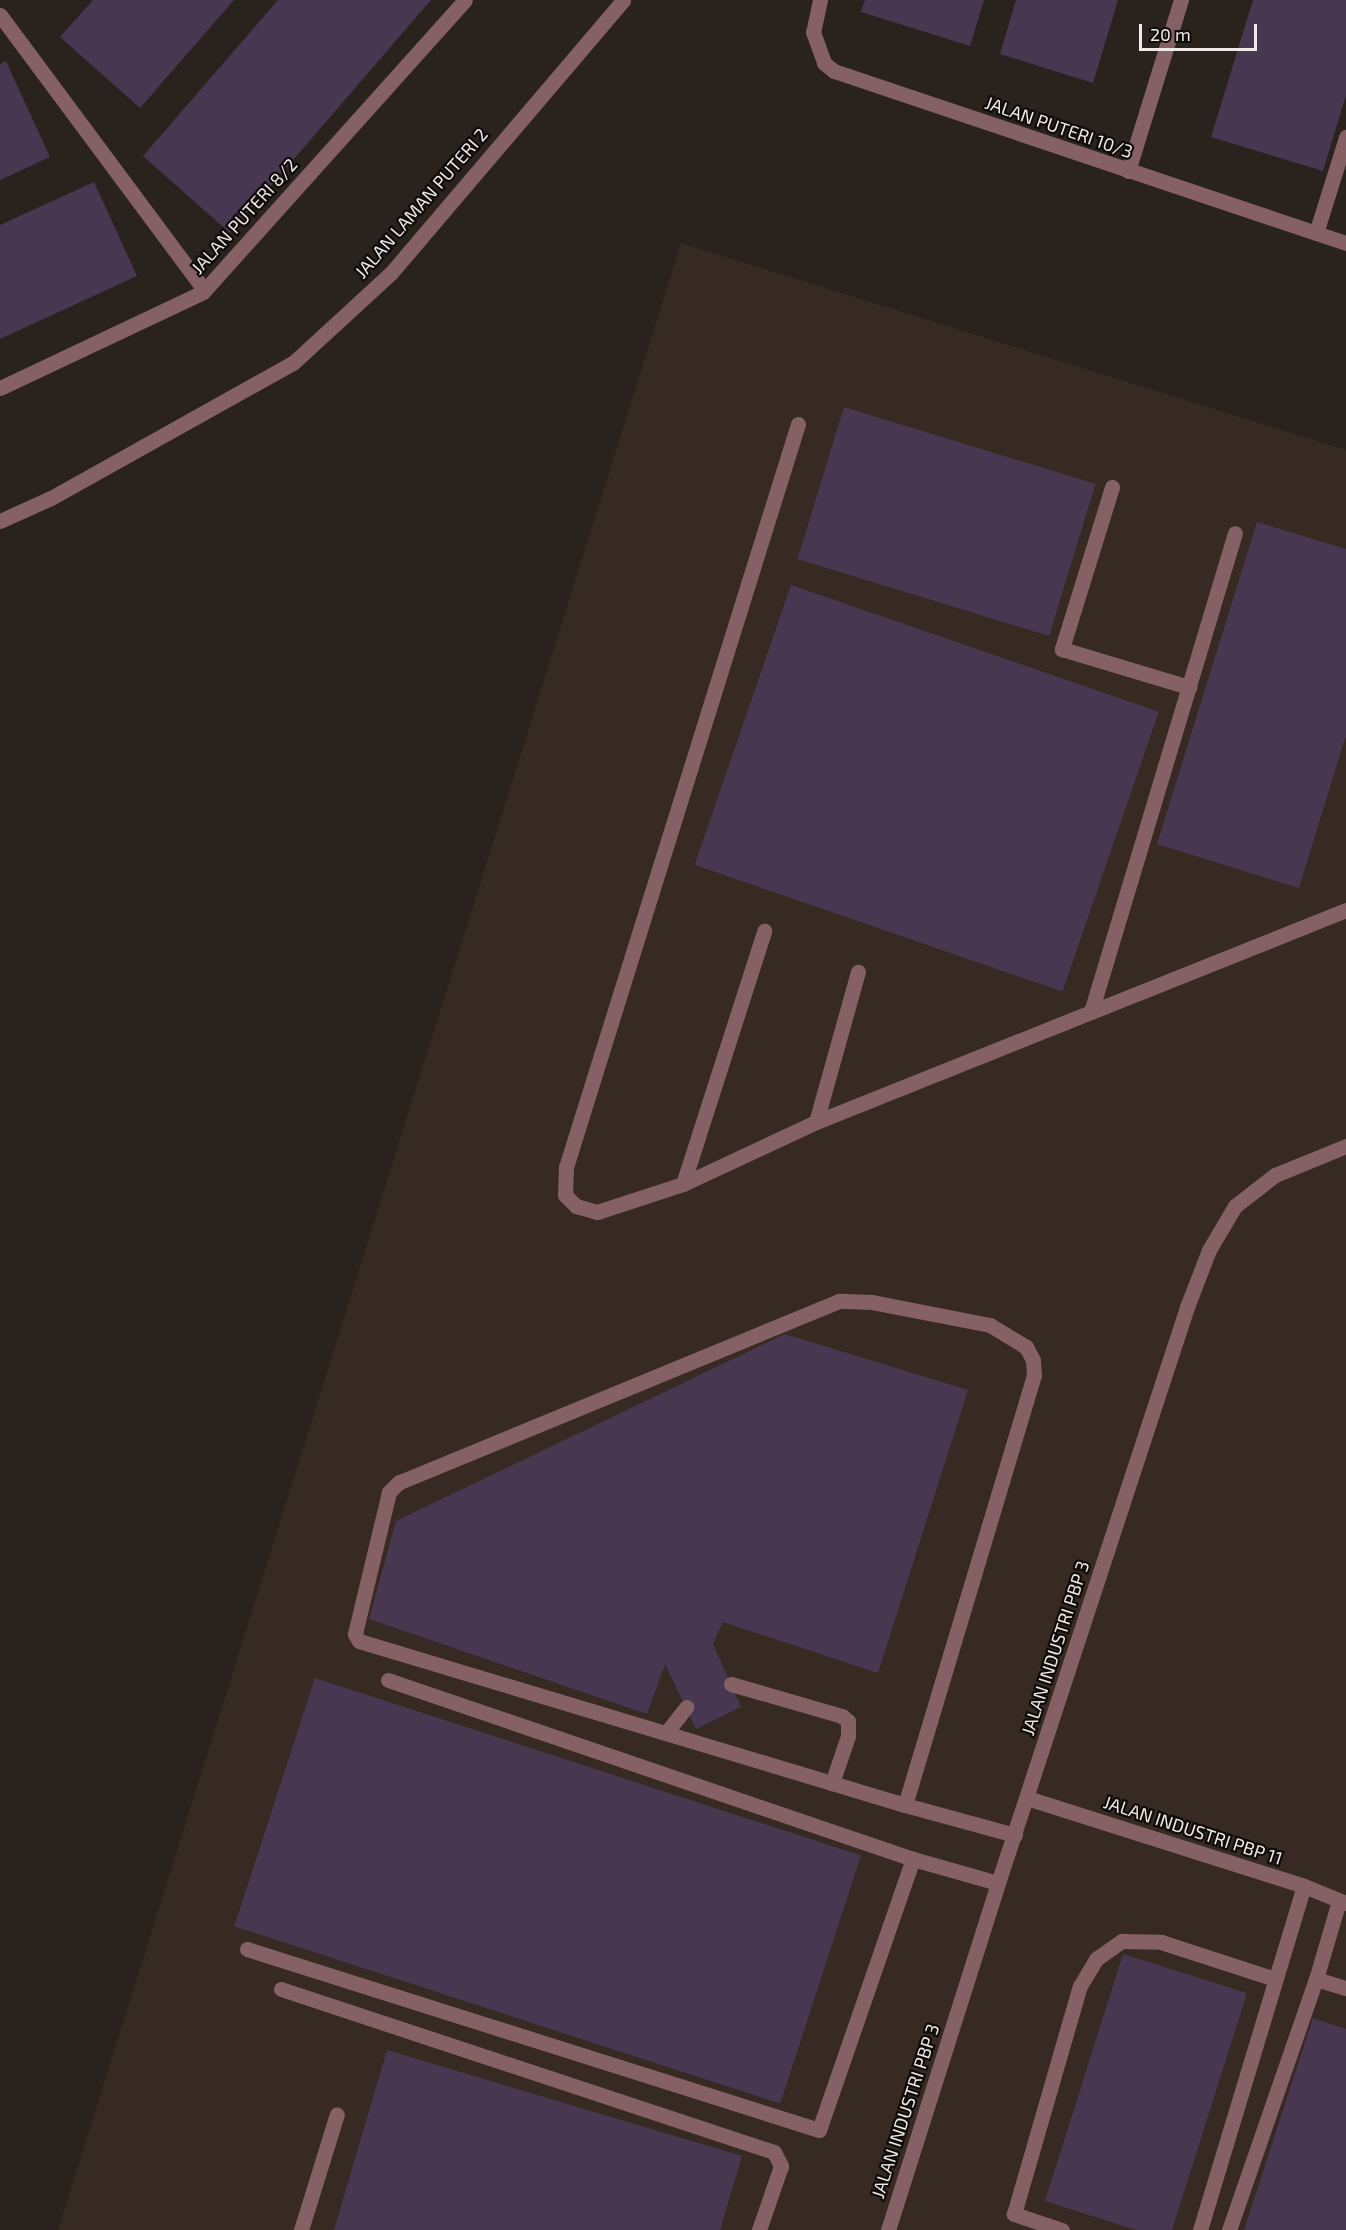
<!DOCTYPE html>
<html>
<head>
<meta charset="utf-8">
<style>
	body { margin:0 }
	#map { position:relative; width:1346px; height:2230px; overflow:hidden; background:#29221d; font-family:"Exo 2",sans-serif }
	div>[style] { position:absolute }
	.built>* { inset:0; background:#372a23 }
	.building>* { inset:0; background:#483751; transform-origin:0 0 }
	.service>* { height:15px; margin:-7.5px; padding:0 7.5px; transform-origin:7.5px; border-radius:7.5px; background:#856064 }
	.minor>* { height:15px; margin:-7.5px; padding:0 7.5px; transform-origin:7.5px; border-radius:7.5px; background:#856064 }
	span { translate:-50% -50%; white-space:nowrap; text-align:center; line-height:1.15; -webkit-text-stroke:4.5px #0f0c0a; paint-order:stroke }
	.street-label { font-size:18px; color:#efeae7 }
	.scale { position:absolute; left:1139px; top:24px; width:118px; height:27px; box-sizing:border-box; border:3px solid #efeae7; border-top:0; padding-left:8px; font-size:18px; line-height:21px; white-space:nowrap; color:#efeae7; -webkit-text-stroke:4px #0f0c0a; paint-order:stroke }
</style>
</head>
<body>
<div id="map">
	<div class="built">
		<div style="clip-path:polygon(681px 243px,1346px 450px,1346px 2230px,58px 2230px)"></div>
	</div>
	<div class="building">
		<div style="clip-path:polygon(93px 0,234px 0,140px 108px,60px 37px)"></div>
		<div style="clip-path:polygon(278px 0,431px 0,230px 233px,143px 156px)"></div>
		<div style="clip-path:polygon(865px 0,984px 0,970px 46px,861px 12px)"></div>
		<div style="clip-path:polygon(1016px 0,1118px 0,1093px 83px,1000px 54px)"></div>
		<div style="clip-path:polygon(1253px 0,1346px 0,1346px 95px,1323px 171px,1211px 137px)"></div>
		<div style="clip-path:polygon(6px 61px,50px 157px,0 180px,0 64px)"></div>
		<div style="clip-path:polygon(94px 182px,137px 276px,0 339px,0 225px)"></div>
		<div style="left:844px;top:407px;width:263px;height:159px;rotate:17deg"></div>
		<div style="clip-path:polygon(1257px 522px,1346px 549px,1346px 735px,1299px 888px,1157px 844px)"></div>
		<div style="left:791px;top:585px;width:389px;height:296px;rotate:19deg"></div>
		<div style="clip-path:polygon(785px 1334px,968px 1390px,878px 1673px,723px 1622px,713px 1644px,741px 1707px,696px 1729px,665px 1664px,647px 1714px,369px 1619px,396px 1521px)"></div>
		<div style="left:315px;top:1678px;width:574px;height:261px;rotate:18deg"></div>
		<div style="clip-path:polygon(1123px 1954px,1247px 1993px,1172px 2230px,1136px 2230px,1045px 2201px)"></div>
		<div style="clip-path:polygon(1313px 2018px,1346px 2029px,1346px 2230px,1244px 2230px)"></div>
		<div style="clip-path:polygon(387px 2050px,742px 2156px,720px 2230px,334px 2230px)"></div>
	</div>
	<div class="service">
		<div style="left:0;top:15px;width:342px;rotate:53.4deg"></div>
		<div style="left:1316px;top:233px;width:101px;rotate:-72.6deg"></div>
		<div style="left:798px;top:424px;width:778px;rotate:107.34deg"></div>
		<div style="left:566px;top:1167px;width:28px;rotate:92deg"></div>
		<div style="left:565px;top:1195px;width:16px;rotate:45deg"></div>
		<div style="left:576px;top:1206px;width:22px;rotate:16deg"></div>
		<div style="left:597px;top:1212px;width:90px;rotate:-18deg"></div>
		<div style="left:683px;top:1184px;width:147px;rotate:-25deg"></div>
		<div style="left:816px;top:1122px;width:571px;rotate:-21.8deg"></div>
		<div style="left:1112px;top:487px;width:170px;rotate:107.2deg"></div>
		<div style="left:1062px;top:649px;width:133px;rotate:16.7deg"></div>
		<div style="left:1091px;top:1012px;width:500px;rotate:-73.27deg"></div>
		<div style="left:816px;top:1122px;width:156px;rotate:-74.4deg"></div>
		<div style="left:683px;top:1184px;width:266px;rotate:-72.2deg"></div>
		<div style="left:388px;top:1680px;width:555px;rotate:18.83deg"></div>
		<div style="left:913px;top:1859px;width:88px;rotate:15.8deg"></div>
		<div style="left:731px;top:1684px;width:116px;rotate:16.1deg"></div>
		<div style="left:842px;top:1716px;width:8px;rotate:40deg"></div>
		<div style="left:848px;top:1721px;width:15px;rotate:90deg"></div>
		<div style="left:848px;top:1736px;width:50px;rotate:108.8deg"></div>
		<div style="left:666px;top:1733px;width:33px;rotate:-52deg"></div>
		<div style="left:905px;top:1805px;width:449px;rotate:-73.3deg"></div>
		<div style="left:1034px;top:1375px;width:15px;rotate:-94deg"></div>
		<div style="left:1033px;top:1360px;width:15px;rotate:-118deg"></div>
		<div style="left:1026px;top:1347px;width:42px;rotate:-148.6deg"></div>
		<div style="left:990px;top:1325px;width:120px;rotate:-169deg"></div>
		<div style="left:872px;top:1302px;width:33px;rotate:-178deg"></div>
		<div style="left:839px;top:1301px;width:476px;rotate:157.6deg"></div>
		<div style="left:399px;top:1482px;width:14px;rotate:135deg"></div>
		<div style="left:389px;top:1492px;width:146px;rotate:103.5deg"></div>
		<div style="left:355px;top:1634px;width:8px;rotate:60deg"></div>
		<div style="left:359px;top:1641px;width:570px;rotate:16.72deg"></div>
		<div style="left:905px;top:1805px;width:114px;rotate:15.3deg"></div>
		<div style="left:247px;top:1949px;width:600px;rotate:17.56deg"></div>
		<div style="left:819px;top:2130px;width:287px;rotate:-70.9deg"></div>
		<div style="left:1316px;top:1979px;width:31px;rotate:17deg"></div>
		<div style="left:281px;top:1989px;width:519px;rotate:18.3deg"></div>
		<div style="left:774px;top:2152px;width:16px;rotate:63deg"></div>
		<div style="left:781px;top:2166px;width:68px;rotate:109deg"></div>
		<div style="left:301px;top:2230px;width:121px;rotate:-72.8deg"></div>
		<div style="left:1062px;top:2230px;width:51px;rotate:-161.6deg"></div>
		<div style="left:1014px;top:2214px;width:237px;rotate:-73.9deg"></div>
		<div style="left:1080px;top:1986px;width:31px;rotate:-59deg"></div>
		<div style="left:1096px;top:1959px;width:32px;rotate:-35deg"></div>
		<div style="left:1122px;top:1941px;width:39px;rotate:1deg"></div>
		<div style="left:1161px;top:1942px;width:120px;rotate:18deg"></div>
		<div style="left:1200px;top:2230px;width:359px;rotate:-73.2deg"></div>
		<div style="left:1229px;top:2230px;width:266px;rotate:-70.9deg"></div>
		<div style="left:1316px;top:1979px;width:81px;rotate:-73.6deg"></div>
	</div>
	<div class="minor">
		<div style="left:820px;top:0;width:33px;rotate:102deg"></div>
		<div style="left:813px;top:32px;width:33px;rotate:70deg"></div>
		<div style="left:824px;top:63px;width:13px;rotate:39deg"></div>
		<div style="left:834px;top:71px;width:540px;rotate:18.57deg"></div>
		<div style="left:1128px;top:171px;width:179px;rotate:-72.8deg"></div>
		<div style="left:0;top:388px;width:225px;rotate:-25.3deg"></div>
		<div style="left:203px;top:292px;width:392px;rotate:-48.1deg"></div>
		<div style="left:0;top:521px;width:56px;rotate:-24.3deg"></div>
		<div style="left:51px;top:498px;width:277px;rotate:-29.2deg"></div>
		<div style="left:293px;top:363px;width:133px;rotate:-42.6deg"></div>
		<div style="left:391px;top:273px;width:358px;rotate:-49.6deg"></div>
		<div style="left:1027px;top:1798px;width:291px;rotate:17.6deg"></div>
		<div style="left:1304px;top:1886px;width:45px;rotate:22deg"></div>
		<div style="left:888px;top:2230px;width:364px;rotate:-72.4deg"></div>
		<div style="left:998px;top:1883px;width:606px;rotate:-71.83deg"></div>
		<div style="left:1187px;top:1307px;width:61px;rotate:-68.9deg"></div>
		<div style="left:1209px;top:1250px;width:51px;rotate:-59.4deg"></div>
		<div style="left:1235px;top:1206px;width:51px;rotate:-37.8deg"></div>
		<div style="left:1275px;top:1175px;width:77px;rotate:-22.2deg"></div>
	</div>
	<div class="street-label">
		<span style="left:1059px;top:127px;rotate:19deg">JALAN PUTERI 10/3</span>
		<span style="left:421px;top:203px;rotate:-49deg">JALAN LAMAN PUTERI 2</span>
		<span style="left:244px;top:216px;rotate:-48deg">JALAN PUTERI 8/2</span>
		<span style="left:1055px;top:1648px;rotate:-72deg">JALAN INDUSTRI PBP 3</span>
		<span style="left:1193px;top:1830px;rotate:18deg">JALAN INDUSTRI PBP 11</span>
		<span style="left:905px;top:2111px;rotate:-72deg">JALAN INDUSTRI PBP 3</span>
	</div>
	<div class="scale">20 m</div>
</div>
</body>
</html>
